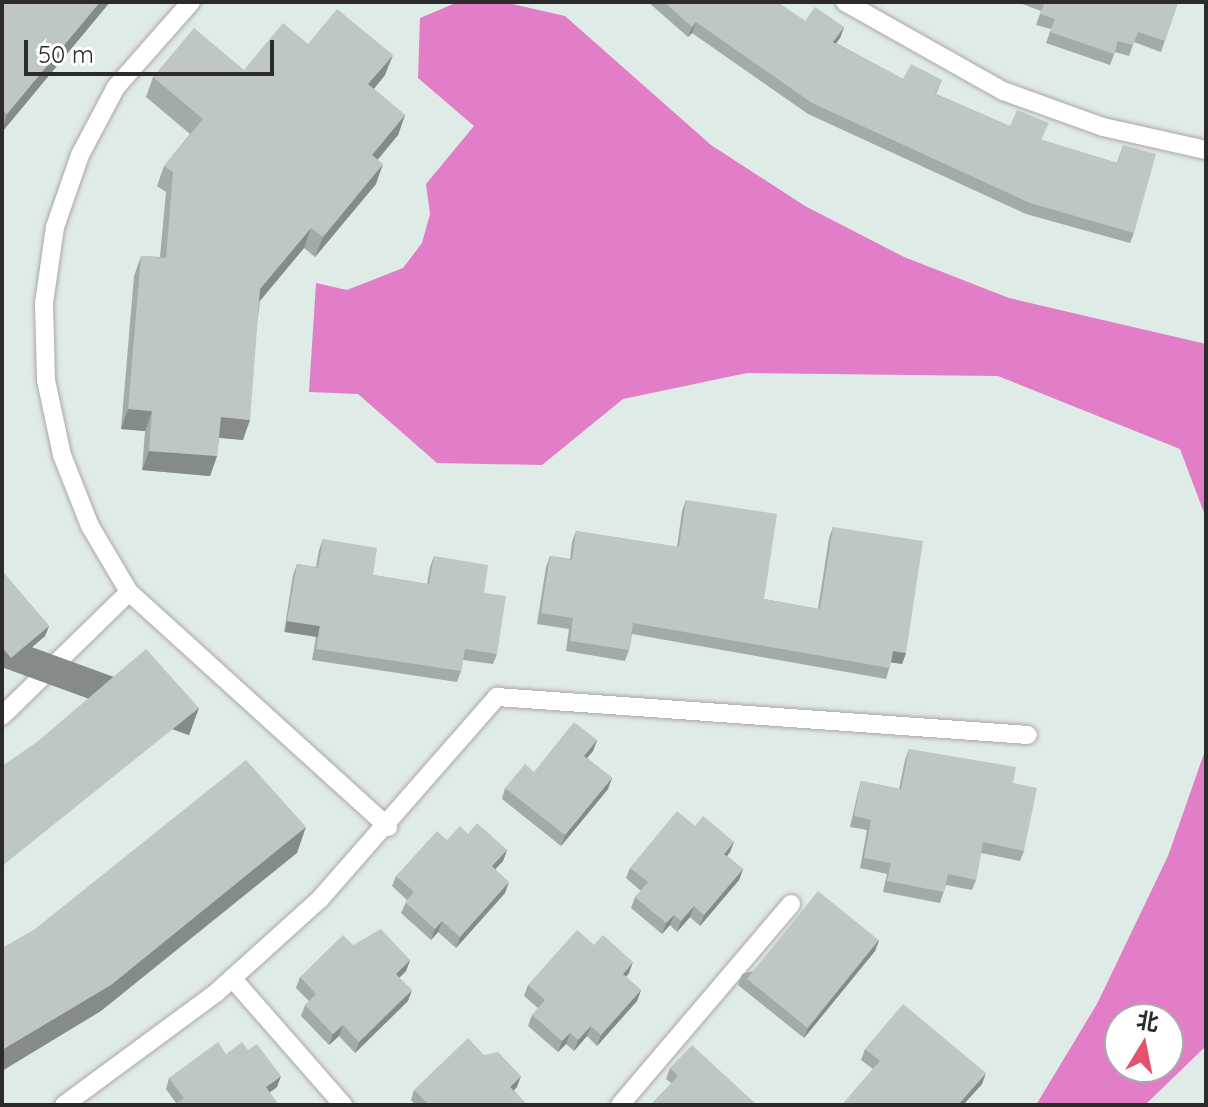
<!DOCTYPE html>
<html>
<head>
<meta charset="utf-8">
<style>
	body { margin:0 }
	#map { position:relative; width:1208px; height:1107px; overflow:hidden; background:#dfebe6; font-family:Quicksand,"Noto Sans SC",sans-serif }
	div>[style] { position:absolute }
	.water>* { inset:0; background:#e27dc7 }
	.roads { filter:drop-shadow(0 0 2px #afa5a7) drop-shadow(0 0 2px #afa5a7) }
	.lane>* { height:18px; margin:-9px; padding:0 9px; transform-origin:9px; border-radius:9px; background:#fff }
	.wall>* { inset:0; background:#a3aba8 }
	.shaded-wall>* { inset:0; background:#858b88; transform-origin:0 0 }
	.building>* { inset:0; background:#bec7c3; transform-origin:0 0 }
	span { translate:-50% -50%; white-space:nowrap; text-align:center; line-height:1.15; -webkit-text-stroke:8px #fff; paint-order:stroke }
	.frame { position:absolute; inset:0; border:4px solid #2b2b2b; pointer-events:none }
	.north { position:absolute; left:1104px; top:1003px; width:80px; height:80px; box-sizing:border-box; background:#fff; border:2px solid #aaa; border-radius:50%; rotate:10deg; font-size:22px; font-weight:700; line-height:32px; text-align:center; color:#2b2b2b }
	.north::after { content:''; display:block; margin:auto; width:28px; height:36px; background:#e6516d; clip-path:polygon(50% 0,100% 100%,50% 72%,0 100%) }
	.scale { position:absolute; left:24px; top:40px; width:250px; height:36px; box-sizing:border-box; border:4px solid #2b2b2b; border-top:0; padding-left:10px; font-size:24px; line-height:28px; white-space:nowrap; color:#2b2b2b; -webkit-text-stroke:6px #fff; paint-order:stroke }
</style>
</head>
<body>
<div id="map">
	<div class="water">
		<div style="clip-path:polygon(458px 2px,504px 2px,565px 16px,711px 145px,805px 206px,904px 257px,1009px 298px,1206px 344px,1206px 518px,1180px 449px,998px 376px,747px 373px,623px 399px,542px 465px,437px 463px,358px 394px,309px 392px,316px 283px,347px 290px,403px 268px,422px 243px,430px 214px,426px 184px,474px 126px,418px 78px,420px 18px)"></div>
		<div style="clip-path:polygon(evenodd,1206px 748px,1206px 1046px,1145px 1105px,1036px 1105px,1097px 1004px,1168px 856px,1206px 748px,1120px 1019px,1168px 1019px,1168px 1067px,1120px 1067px,1120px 1019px)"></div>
	</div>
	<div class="roads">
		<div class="lane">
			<div style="left:191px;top:2px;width:113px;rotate:131.4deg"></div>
			<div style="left:116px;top:87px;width:77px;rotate:117.9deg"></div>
			<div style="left:80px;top:155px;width:76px;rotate:109.1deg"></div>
			<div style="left:55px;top:227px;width:77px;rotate:98.2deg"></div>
			<div style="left:44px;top:303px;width:77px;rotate:88.5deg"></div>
			<div style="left:46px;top:380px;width:77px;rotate:78deg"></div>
			<div style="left:62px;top:455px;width:76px;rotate:68.5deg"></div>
			<div style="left:90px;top:526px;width:77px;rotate:59.4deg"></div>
			<div style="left:129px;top:592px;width:350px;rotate:42.2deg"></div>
			<div style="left:845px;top:2px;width:181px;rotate:29.4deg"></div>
			<div style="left:1003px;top:91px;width:106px;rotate:19.8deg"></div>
			<div style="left:1103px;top:127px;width:106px;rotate:12.6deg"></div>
			<div style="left:2px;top:716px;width:177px;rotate:-44.3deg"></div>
			<div style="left:232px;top:978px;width:169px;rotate:48.8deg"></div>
			<div style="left:64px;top:1105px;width:190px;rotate:-36.4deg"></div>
			<div style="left:217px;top:992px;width:139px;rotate:-42.1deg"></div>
			<div style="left:320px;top:899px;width:269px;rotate:-48.8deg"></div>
			<div style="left:497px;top:697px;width:532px;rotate:4.09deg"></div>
			<div style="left:620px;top:1105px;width:264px;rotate:-49.6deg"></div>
		</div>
	</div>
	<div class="wall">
		<div style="clip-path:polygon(2px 2px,110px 2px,2px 132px)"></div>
		<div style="clip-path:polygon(648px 2px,777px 2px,805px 21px,844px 27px,840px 38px,836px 43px,903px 79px,942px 80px,936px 94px,1042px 140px,1117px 163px,1123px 145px,1134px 233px,1130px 243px,1026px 214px,808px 114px,692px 33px,688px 37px)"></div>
		<div style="clip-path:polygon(1017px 2px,1178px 2px,1161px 52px,1134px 42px,1129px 56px,1115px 52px,1110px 65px,1046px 43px,1051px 29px,1036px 25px,1041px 11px)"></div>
		<div style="clip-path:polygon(308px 44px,385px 75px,374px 89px,405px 115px,398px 135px,378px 159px,376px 184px,315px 257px,304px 248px,260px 301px,243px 440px,219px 438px,217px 456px,210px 476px,142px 470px,145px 431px,121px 429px,134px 276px,141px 256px,160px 257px,166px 192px,157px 186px,164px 166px,190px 134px,146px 97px,153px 77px,244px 70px)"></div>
		<div style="clip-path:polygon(686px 500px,764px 599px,818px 609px,829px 538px,833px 527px,906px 653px,902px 664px,891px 662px,886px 679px,632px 634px,629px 650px,625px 661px,566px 651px,569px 629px,537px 624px,546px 567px,550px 556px,570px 559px,572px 542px,576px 531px,677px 547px,682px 511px)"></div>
		<div style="clip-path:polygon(323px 539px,373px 575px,427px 584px,430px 567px,434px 556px,484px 593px,497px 654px,493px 664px,463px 660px,461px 671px,457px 682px,312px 660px,316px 637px,284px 632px,293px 575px,297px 564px,316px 567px,319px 550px)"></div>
		<div style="clip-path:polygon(2px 571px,49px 626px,45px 636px,7px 669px,2px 663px)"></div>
		<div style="clip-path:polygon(597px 740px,593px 751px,587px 758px,612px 778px,608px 789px,561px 846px,502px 799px,505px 788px,534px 772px)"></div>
		<div style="clip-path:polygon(909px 749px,1013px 783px,1024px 851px,1020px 861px,981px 853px,976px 880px,972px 890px,946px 885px,940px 903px,883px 892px,887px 874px,860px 868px,867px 830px,850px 827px,858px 792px,861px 781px,899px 789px,905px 760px)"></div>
		<div style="clip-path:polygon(695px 826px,734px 842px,730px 852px,727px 856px,743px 869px,739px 880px,700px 926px,690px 917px,677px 932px,670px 925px,662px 934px,631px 908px,635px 897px,641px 891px,626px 878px,630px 868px)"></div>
		<div style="clip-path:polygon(468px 834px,507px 850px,503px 861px,495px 869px,505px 893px,456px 948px,438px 932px,431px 940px,401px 913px,407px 900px,392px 886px,396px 876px,447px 840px)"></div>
		<div style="clip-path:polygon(879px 940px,875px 951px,804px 1038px,738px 985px,742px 974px)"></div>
		<div style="clip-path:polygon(353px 945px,410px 960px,406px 971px,399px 978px,408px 1001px,355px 1053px,339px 1036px,329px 1045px,301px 1016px,305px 1005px,309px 1001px,296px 988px,300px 977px)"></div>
		<div style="clip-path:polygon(594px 945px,629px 973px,626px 977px,641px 990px,637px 1001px,597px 1046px,587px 1036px,574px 1051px,566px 1044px,558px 1052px,528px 1026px,532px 1015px,538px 1008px,524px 996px,528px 985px)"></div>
		<div style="clip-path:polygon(865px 1049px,982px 1084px,963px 1105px,842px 1105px,873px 1069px,861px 1060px)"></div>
		<div style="clip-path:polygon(226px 1054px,277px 1087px,269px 1093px,176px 1103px,166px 1089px,169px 1078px)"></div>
		<div style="clip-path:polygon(484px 1055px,517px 1087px,514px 1090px,526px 1105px,415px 1105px,411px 1100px,414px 1090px)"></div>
		<div style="clip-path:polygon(670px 1068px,757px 1105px,671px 1083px,666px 1079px)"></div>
	</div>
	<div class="shaded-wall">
		<div style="clip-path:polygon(100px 2px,110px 2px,2px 132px,7px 114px)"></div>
		<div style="clip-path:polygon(696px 22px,692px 33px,688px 37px,692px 27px)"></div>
		<div style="clip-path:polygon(844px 27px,840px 38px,829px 53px,833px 42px)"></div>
		<div style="clip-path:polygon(393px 55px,385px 75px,361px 104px,368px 84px)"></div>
		<div style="clip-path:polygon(405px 115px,398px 135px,365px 175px,372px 155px)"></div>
		<div style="clip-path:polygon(383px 164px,376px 184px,315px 257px,323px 237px)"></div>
		<div style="clip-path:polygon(311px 228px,304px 248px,253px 309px,260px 289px)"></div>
		<div style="clip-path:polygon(128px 409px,152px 411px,145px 431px,121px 429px)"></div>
		<div style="clip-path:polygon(221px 417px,250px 420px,243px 440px,213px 437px)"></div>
		<div style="clip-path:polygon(149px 451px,217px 456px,210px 476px,142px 470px)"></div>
		<div style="left:287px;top:621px;width:33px;height:11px;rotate:9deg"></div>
		<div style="clip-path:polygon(49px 626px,45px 636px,7px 669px,11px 658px)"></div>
		<div style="clip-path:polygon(893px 651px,906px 653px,902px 664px,889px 662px)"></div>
		<div style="left:199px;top:708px;width:29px;height:253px;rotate:110deg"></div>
		<div style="clip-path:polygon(597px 740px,593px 751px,580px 766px,584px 756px)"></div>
		<div style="clip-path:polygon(612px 778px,608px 789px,561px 846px,565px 835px)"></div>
		<div style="clip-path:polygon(306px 827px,297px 853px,101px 1011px,2px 1071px,2px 1050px)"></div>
		<div style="clip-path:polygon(734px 842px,730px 852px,720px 865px,724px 854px)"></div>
		<div style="clip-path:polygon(507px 850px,503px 861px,488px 877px,492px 866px)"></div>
		<div style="clip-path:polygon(743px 869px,739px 880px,700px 926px,704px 915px)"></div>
		<div style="clip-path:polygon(509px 882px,505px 893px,456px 948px,460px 937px)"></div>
		<div style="clip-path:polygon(694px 906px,690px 917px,677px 932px,681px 921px)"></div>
		<div style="clip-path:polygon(674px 915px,670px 925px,662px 934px,666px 923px)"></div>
		<div style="clip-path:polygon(442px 921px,438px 932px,431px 940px,435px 929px)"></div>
		<div style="clip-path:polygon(879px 940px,875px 951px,804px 1038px,808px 1028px)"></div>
		<div style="clip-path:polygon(410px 960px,406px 971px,392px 985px,396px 974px)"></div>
		<div style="clip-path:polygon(633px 962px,629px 973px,619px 985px,623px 974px)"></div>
		<div style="clip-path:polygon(412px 990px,408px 1001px,355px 1053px,359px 1042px)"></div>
		<div style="clip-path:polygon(641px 990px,637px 1001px,597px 1046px,601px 1035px)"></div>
		<div style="clip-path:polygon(343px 1025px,339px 1036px,329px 1045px,333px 1034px)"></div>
		<div style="clip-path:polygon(591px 1026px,587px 1036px,574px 1051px,578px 1040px)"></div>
		<div style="clip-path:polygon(570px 1033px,566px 1044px,558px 1052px,562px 1041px)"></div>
		<div style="clip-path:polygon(986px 1073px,982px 1084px,963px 1105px,958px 1105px)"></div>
		<div style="clip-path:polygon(281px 1076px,277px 1087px,262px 1098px,266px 1087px)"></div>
		<div style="clip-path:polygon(521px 1076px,517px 1087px,506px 1097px,510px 1087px)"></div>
	</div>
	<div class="building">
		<div style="clip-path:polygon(2px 2px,100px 2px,7px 114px,2px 110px)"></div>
		<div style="clip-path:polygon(664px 2px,777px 2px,805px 21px,815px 7px,844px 27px,833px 42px,903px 79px,911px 64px,942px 80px,935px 94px,1010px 126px,1017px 110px,1049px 123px,1041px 140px,1118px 163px,1123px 145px,1156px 154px,1134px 233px,1030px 203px,812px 103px,696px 22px,692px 27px)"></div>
		<div style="clip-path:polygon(1045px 2px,1178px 2px,1165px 41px,1138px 32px,1133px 45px,1118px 41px,1114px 54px,1050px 32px,1055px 19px,1040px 14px)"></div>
		<div style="clip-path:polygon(337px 9px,393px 55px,368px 84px,405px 115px,372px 155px,383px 164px,323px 237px,311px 228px,260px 289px,250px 420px,221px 417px,217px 456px,149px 451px,152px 411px,128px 409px,141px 256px,166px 258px,173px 172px,164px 166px,203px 119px,153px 77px,194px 28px,244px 70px,283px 23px,308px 44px)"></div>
		<div style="clip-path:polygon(686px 500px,777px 514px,764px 599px,820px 609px,833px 527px,923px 541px,906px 653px,893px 651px,890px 668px,633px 623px,629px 650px,570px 641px,573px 618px,541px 613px,550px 556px,572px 560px,576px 531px,679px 547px)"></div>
		<div style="clip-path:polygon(323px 539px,377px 548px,373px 575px,429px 584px,434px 556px,488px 565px,484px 593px,506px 596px,497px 654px,465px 649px,461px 671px,316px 649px,320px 626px,287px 621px,297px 564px,318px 568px)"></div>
		<div style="clip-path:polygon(2px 571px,49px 626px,11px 658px,2px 647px)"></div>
		<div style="clip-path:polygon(146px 649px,199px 708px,2px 866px,2px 766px,37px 742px)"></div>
		<div style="clip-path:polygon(574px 722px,597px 740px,584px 756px,612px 778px,565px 835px,505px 788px,525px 764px,534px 772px)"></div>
		<div style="clip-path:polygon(909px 749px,1016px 767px,1013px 783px,1037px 788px,1024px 851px,983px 842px,976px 880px,948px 874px,944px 892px,887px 881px,891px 863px,864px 858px,871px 820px,854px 816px,861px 781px,901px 789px)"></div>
		<div style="clip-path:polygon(246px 760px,306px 827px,111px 985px,2px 1050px,2px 948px,35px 929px)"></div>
		<div style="clip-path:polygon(677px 811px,695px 826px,703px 816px,734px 842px,724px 854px,743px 869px,704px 915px,694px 906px,681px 921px,674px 915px,666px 923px,635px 897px,648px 882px,630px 868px)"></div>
		<div style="clip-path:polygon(477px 823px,507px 850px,492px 866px,509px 882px,460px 937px,442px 921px,435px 929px,405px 902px,414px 892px,396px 876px,437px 831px,447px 840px,460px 826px,468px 834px)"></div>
		<div style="left:818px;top:891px;width:78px;height:113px;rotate:39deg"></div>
		<div style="clip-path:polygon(381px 929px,410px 960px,396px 974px,412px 990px,359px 1042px,343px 1025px,333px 1034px,305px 1005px,316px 994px,300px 977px,343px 935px,353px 945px)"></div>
		<div style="clip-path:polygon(577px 930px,594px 945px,603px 935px,633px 962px,623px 974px,641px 990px,601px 1035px,591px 1026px,578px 1040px,570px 1033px,562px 1041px,532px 1015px,545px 1000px,528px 985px)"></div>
		<div style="clip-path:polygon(903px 1004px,986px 1073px,958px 1105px,842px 1105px,880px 1061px,865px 1049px)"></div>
		<div style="clip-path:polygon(468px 1038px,484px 1055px,498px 1052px,521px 1076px,510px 1087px,527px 1104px,526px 1105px,429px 1105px,414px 1090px)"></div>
		<div style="clip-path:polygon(218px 1042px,226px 1054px,242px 1042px,248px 1050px,257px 1044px,281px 1076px,266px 1087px,279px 1105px,174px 1105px,184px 1098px,169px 1078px)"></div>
		<div style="clip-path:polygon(692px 1045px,757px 1105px,650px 1105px,678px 1076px,670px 1068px)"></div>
	</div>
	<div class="frame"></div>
	<div class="north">北</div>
	<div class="scale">50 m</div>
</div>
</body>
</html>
